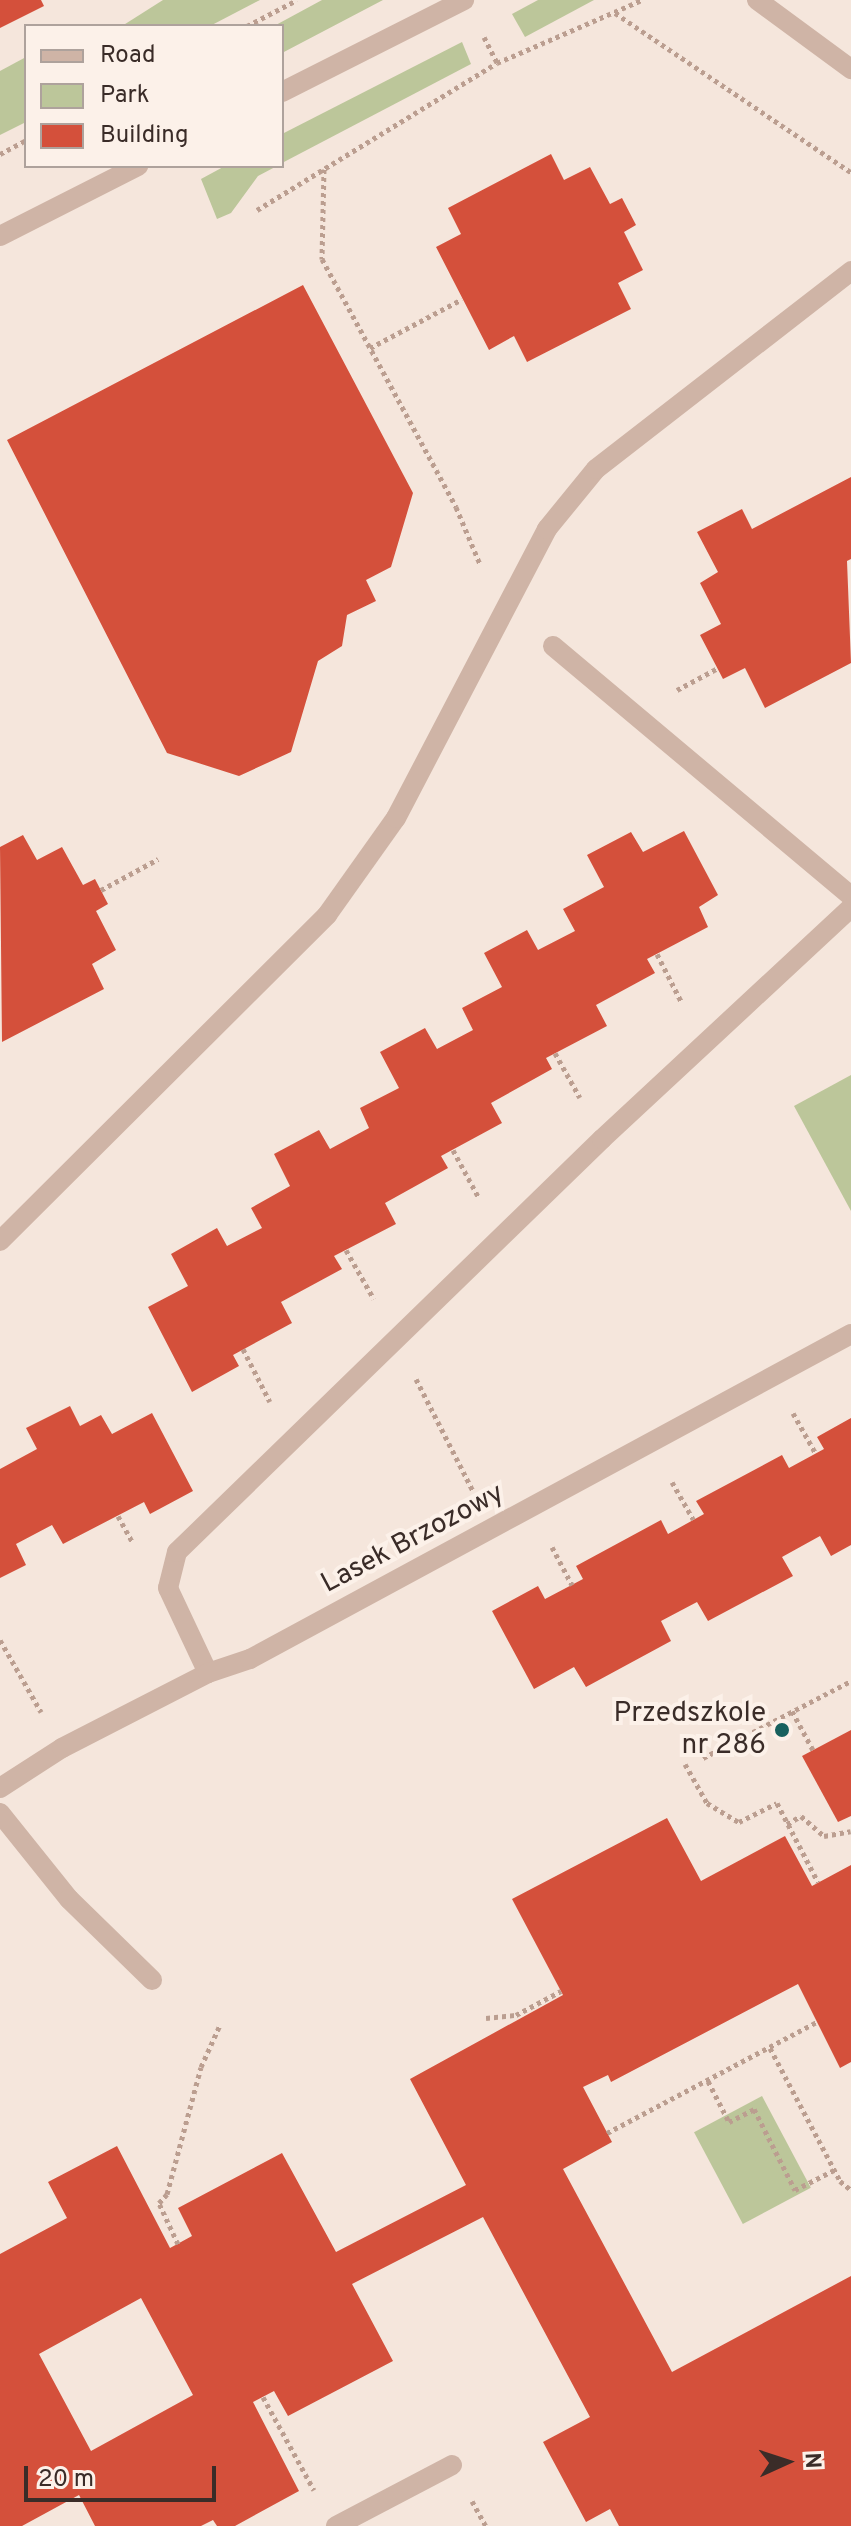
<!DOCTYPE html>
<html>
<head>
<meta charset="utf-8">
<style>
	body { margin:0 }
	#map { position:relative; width:851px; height:2526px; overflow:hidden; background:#f5e6dc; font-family:Overpass,sans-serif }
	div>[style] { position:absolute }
	.green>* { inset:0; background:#bcc69a; transform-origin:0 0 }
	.building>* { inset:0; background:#d4503b }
	.path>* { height:5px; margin-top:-2.5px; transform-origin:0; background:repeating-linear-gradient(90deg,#bb9e90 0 4px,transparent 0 8px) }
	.minor>* { height:20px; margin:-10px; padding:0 10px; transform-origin:10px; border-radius:10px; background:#cfb4a6 }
	.dots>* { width:22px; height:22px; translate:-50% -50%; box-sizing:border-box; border:4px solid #fcf1e9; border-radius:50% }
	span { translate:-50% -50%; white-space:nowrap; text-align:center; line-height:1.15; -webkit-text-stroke:8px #fcf1e9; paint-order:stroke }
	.street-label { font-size:28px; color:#3a2c28 }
	.poi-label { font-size:28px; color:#3a2c28 }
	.right { translate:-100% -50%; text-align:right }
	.legend { position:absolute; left:24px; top:24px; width:260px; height:144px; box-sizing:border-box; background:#fcf1e9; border:2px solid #aea29c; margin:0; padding:10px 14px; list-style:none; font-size:24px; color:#3a2c28 }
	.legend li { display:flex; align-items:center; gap:16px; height:40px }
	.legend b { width:40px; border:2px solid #aea29c }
	.north { position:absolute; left:747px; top:2422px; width:80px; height:80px; -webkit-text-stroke:6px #fcf1e9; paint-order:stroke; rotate:87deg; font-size:22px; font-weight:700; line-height:32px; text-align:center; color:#3a2c28 }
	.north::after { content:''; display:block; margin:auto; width:28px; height:36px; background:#3a2c28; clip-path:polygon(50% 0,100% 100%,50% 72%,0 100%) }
	.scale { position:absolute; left:24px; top:2466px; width:192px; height:36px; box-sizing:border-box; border:4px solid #3a2c28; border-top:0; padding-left:10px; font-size:24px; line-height:28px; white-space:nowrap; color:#3a2c28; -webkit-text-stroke:6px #fcf1e9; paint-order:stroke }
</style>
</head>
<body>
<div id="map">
	<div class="green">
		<div style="clip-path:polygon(163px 0,260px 0,210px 26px,122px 26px)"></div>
		<div style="clip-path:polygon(322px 0,383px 0,282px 53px,282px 26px,274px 26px)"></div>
		<div style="clip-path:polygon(538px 0,594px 0,525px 37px,512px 14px)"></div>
		<div style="clip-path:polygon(462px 42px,471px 64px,282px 163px,282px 134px)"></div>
		<div style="clip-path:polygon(26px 57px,26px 122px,0 135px,0 71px)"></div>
		<div style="clip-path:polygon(225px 166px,277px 166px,258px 176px,231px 213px,217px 219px,201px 179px)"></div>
		<div style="clip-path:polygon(851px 1075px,851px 1211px,794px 1106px)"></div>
		<div style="left:762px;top:2096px;width:104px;height:77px;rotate:62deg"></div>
	</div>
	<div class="building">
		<div style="clip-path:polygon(0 0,41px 0,44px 6px,0 28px)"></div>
		<div style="clip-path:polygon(551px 154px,564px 180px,590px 167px,610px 204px,622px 198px,636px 225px,624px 232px,643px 270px,618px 283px,631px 309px,527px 362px,514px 336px,489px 350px,436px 247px,461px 234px,448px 208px)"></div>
		<div style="clip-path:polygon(303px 285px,413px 493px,391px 567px,366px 580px,376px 601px,347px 615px,342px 646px,318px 661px,291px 752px,239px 776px,167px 753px,7px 440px)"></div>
		<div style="clip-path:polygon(851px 477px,851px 559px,847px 561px,851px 663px,765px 708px,745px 668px,723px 679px,700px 635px,721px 624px,700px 583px,718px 572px,697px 532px,742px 509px,752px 529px)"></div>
		<div style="clip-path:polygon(684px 831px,718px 895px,699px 907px,708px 927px,647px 959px,655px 973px,596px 1005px,607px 1026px,546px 1058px,552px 1069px,491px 1103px,502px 1123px,441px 1156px,448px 1168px,385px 1203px,396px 1224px,334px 1256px,342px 1269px,281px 1302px,292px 1323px,233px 1355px,239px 1366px,192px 1392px,148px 1307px,188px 1286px,171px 1254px,217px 1228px,227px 1246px,262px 1228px,251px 1208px,290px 1186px,274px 1154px,319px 1130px,330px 1149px,369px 1128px,360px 1108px,399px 1088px,380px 1052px,425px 1028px,437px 1049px,473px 1030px,462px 1008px,502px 987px,484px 953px,527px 930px,538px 950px,575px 931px,563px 909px,604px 887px,587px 855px,631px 832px,643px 852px)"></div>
		<div style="clip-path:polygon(23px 835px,37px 860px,62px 847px,83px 885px,95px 879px,108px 904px,96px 911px,116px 950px,92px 964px,104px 989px,2px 1042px,0 847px)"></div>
		<div style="clip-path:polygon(70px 1406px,80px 1426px,101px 1415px,112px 1434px,152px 1413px,193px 1491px,150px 1514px,144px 1502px,63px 1544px,52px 1525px,16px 1544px,26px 1565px,0 1578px,0 1469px,37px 1449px,26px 1428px)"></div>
		<div style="clip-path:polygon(851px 1418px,851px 1545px,831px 1556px,820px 1536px,782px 1557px,793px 1576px,708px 1621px,697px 1602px,661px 1621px,671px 1641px,586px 1687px,574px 1667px,534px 1689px,492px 1611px,538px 1586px,545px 1599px,583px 1579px,576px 1566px,661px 1520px,668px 1534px,704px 1514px,696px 1501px,782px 1455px,789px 1468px,824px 1449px,817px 1437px)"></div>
		<div style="clip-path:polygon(851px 1730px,851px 1816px,838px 1822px,802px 1756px)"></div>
		<div style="clip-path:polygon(evenodd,667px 1818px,701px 1881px,785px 1836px,812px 1886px,851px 1865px,851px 2062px,840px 2068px,798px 1984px,611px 2082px,608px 2075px,583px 2087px,612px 2142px,563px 2169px,672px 2372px,851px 2276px,851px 2526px,619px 2526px,610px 2509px,586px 2522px,543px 2442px,590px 2417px,483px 2217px,352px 2284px,393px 2361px,288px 2416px,274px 2391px,253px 2402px,299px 2491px,235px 2526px,217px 2526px,213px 2520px,201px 2526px,95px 2526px,79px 2495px,22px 2526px,0 2526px,0 2254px,67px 2218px,48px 2182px,117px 2146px,170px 2248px,192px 2236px,178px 2208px,282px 2153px,336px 2252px,466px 2185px,410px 2079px,563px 1995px,512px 1899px,667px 1818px,141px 2298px,193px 2395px,91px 2451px,39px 2354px,141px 2298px)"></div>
	</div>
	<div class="path">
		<div style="left:615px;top:13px;width:285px;rotate:34deg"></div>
		<div style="left:247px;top:26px;width:56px;rotate:-27.5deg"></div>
		<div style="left:484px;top:37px;width:29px;rotate:63deg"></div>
		<div style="left:0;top:154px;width:30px;rotate:-28deg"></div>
		<div style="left:324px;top:169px;width:90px;rotate:91.3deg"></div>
		<div style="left:322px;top:259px;width:282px;rotate:61.6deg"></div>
		<div style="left:456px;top:507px;width:62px;rotate:67.2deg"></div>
		<div style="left:257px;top:210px;width:281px;rotate:-31.5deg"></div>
		<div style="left:497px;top:63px;width:158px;rotate:-23.5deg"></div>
		<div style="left:370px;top:348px;width:104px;rotate:-28deg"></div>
		<div style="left:677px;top:690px;width:47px;rotate:-28.2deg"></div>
		<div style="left:101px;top:890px;width:65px;rotate:-28.5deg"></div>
		<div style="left:657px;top:954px;width:55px;rotate:63deg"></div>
		<div style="left:555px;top:1053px;width:51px;rotate:60.9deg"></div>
		<div style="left:453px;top:1150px;width:55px;rotate:61.6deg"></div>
		<div style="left:346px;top:1250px;width:56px;rotate:60.3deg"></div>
		<div style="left:243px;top:1349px;width:59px;rotate:63deg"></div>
		<div style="left:416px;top:1379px;width:126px;rotate:63deg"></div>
		<div style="left:793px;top:1413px;width:47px;rotate:60.7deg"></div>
		<div style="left:672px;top:1482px;width:43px;rotate:60.4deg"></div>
		<div style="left:118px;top:1516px;width:31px;rotate:61deg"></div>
		<div style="left:552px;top:1547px;width:43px;rotate:62.2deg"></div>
		<div style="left:0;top:1640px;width:83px;rotate:60.3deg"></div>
		<div style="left:792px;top:1711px;width:44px;rotate:61.7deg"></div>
		<div style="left:703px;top:1758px;width:167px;rotate:-27.5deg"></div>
		<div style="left:685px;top:1764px;width:45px;rotate:60.6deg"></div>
		<div style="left:707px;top:1803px;width:37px;rotate:31deg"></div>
		<div style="left:739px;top:1822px;width:42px;rotate:-26.6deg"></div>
		<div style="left:777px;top:1803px;width:89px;rotate:62.6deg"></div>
		<div style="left:787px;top:1824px;width:16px;rotate:-30deg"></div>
		<div style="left:801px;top:1816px;width:30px;rotate:41deg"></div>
		<div style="left:824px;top:1836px;width:27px;rotate:-10deg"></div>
		<div style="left:486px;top:2018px;width:30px;rotate:-6deg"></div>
		<div style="left:516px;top:2015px;width:51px;rotate:-28.1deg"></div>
		<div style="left:770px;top:2048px;width:150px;rotate:62.2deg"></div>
		<div style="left:840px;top:2181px;width:14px;rotate:39deg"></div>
		<div style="left:708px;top:2081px;width:46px;rotate:62.9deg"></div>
		<div style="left:729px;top:2122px;width:28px;rotate:-27deg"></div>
		<div style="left:754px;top:2109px;width:91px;rotate:63.2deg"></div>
		<div style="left:795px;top:2190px;width:44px;rotate:-27.1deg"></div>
		<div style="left:607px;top:2133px;width:238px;rotate:-27.9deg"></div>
		<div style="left:178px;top:2244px;width:45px;rotate:-114.9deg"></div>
		<div style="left:159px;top:2203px;width:12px;rotate:-48deg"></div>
		<div style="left:167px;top:2194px;width:131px;rotate:-75deg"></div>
		<div style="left:201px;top:2067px;width:46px;rotate:-65.7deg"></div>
		<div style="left:263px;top:2397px;width:106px;rotate:61.3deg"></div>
		<div style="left:472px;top:2501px;width:29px;rotate:61deg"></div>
	</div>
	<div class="minor">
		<div style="left:757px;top:0;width:117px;rotate:36.3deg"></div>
		<div style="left:282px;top:92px;width:204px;rotate:-26.8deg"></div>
		<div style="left:0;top:236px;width:155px;rotate:-26.9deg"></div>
		<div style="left:553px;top:646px;width:389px;rotate:40deg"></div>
		<div style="left:0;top:1241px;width:462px;rotate:-44.9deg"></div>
		<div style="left:327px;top:915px;width:119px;rotate:-54.6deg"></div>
		<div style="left:396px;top:818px;width:326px;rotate:-62.4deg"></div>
		<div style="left:547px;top:529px;width:77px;rotate:-50.8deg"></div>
		<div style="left:596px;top:469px;width:323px;rotate:-37.8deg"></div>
		<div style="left:208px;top:1673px;width:94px;rotate:-115.2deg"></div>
		<div style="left:168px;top:1588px;width:37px;rotate:-76deg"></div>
		<div style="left:177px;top:1552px;width:593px;rotate:-44.18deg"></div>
		<div style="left:602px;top:1139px;width:340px;rotate:-42.9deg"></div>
		<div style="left:0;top:1788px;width:74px;rotate:-32.8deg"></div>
		<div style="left:62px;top:1748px;width:164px;rotate:-27.2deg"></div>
		<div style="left:208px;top:1673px;width:44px;rotate:-18.4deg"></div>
		<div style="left:250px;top:1659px;width:683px;rotate:-28.4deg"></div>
		<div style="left:0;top:1813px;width:110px;rotate:51.3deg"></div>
		<div style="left:69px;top:1899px;width:116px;rotate:44.3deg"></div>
		<div style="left:336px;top:2526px;width:131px;rotate:-27.7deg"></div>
	</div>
	<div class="dots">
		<div style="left:782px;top:1730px;background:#18615e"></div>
	</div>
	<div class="street-label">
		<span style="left:413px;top:1539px;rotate:-28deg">Lasek Brzozowy</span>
	</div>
	<div class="poi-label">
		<span class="right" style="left:766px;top:1730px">Przedszkole<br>nr 286</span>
	</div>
	<ul class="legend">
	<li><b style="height:10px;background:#cfb4a6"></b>Road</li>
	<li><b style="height:22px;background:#bcc69a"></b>Park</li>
	<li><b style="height:22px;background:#d4503b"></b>Building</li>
	</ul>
	<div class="north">N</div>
	<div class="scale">20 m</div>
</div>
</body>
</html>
